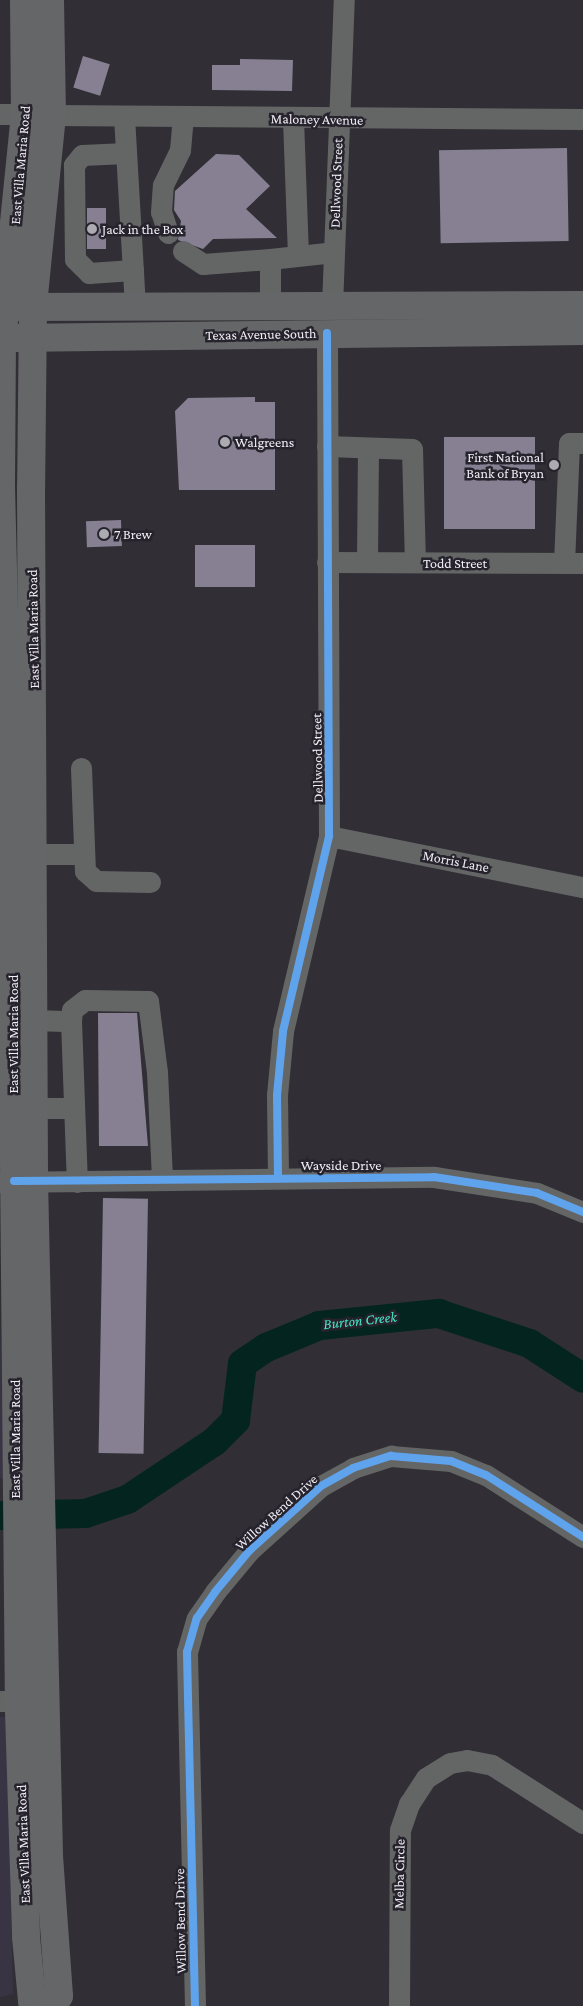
<!DOCTYPE html>
<html>
<head>
<meta charset="utf-8">
<style>
	body { margin:0 }
	#map { position:relative; width:583px; height:2006px; overflow:hidden; background:#312f35; font-family:"Crimson Pro",serif }
	div>[style] { position:absolute }
	.built>* { inset:0; background:#393443 }
	.river>* { height:29px; margin:-14.5px; padding:0 14.5px; transform-origin:14.5px; border-radius:14.5px; background:#04251f }
	.building>* { inset:0; background:#878092; transform-origin:0 0 }
	.minor>* { height:21px; margin:-10.5px; padding:0 10.5px; transform-origin:10.5px; border-radius:10.5px; background:#646666 }
	.major>* { height:28px; margin:-14px; padding:0 14px; transform-origin:14px; border-radius:14px; background:#656668 }
	.cycleway>* { height:8px; margin:-4px; padding:0 4px; transform-origin:4px; border-radius:4px; background:#60a3ed }
	.dots>* { width:14px; height:14px; translate:-50% -50%; box-sizing:border-box; border:2px solid #26232d; border-radius:50% }
	span { translate:-50% -50%; white-space:nowrap; text-align:center; line-height:1.15; -webkit-text-stroke:5px #26232d; paint-order:stroke }
	.street-label { font-size:14px; color:#f0eef5 }
	.poi-label { font-size:14px; color:#f0eef5 }
	.left { translate:0 -50%; text-align:left }
	.right { translate:-100% -50%; text-align:right }
	.water-label { font-size:15px; color:#47e8c7; font-style:italic }
</style>
</head>
<body>
<div id="map">
	<div class="built">
		<div style="clip-path:polygon(0 1323px,2px 1404px,6px 1478px,0 1478px)"></div>
		<div style="clip-path:polygon(0 1717px,7px 1717px,13px 1994px,0 1997px)"></div>
	</div>
	<div class="river">
		<div style="left:0;top:1515px;width:85px;rotate:-1.3deg"></div>
		<div style="left:85px;top:1513px;width:44px;rotate:-18.4deg"></div>
		<div style="left:127px;top:1499px;width:105px;rotate:-33.7deg"></div>
		<div style="left:214px;top:1441px;width:30px;rotate:-45deg"></div>
		<div style="left:235px;top:1420px;width:57px;rotate:-83deg"></div>
		<div style="left:242px;top:1363px;width:29px;rotate:-34deg"></div>
		<div style="left:266px;top:1347px;width:57px;rotate:-22.5deg"></div>
		<div style="left:319px;top:1325px;width:120px;rotate:-5.8deg"></div>
		<div style="left:438px;top:1313px;width:96px;rotate:18.2deg"></div>
		<div style="left:529px;top:1343px;width:64px;rotate:32.9deg"></div>
	</div>
	<div class="building">
		<div style="left:83px;top:56px;width:28px;height:33px;rotate:17deg"></div>
		<div style="clip-path:polygon(240px 59px,293px 60px,292px 91px,212px 90px,212px 65px,240px 65px)"></div>
		<div style="left:567px;top:148px;width:93px;height:128px;rotate:89deg"></div>
		<div style="clip-path:polygon(216px 154px,239px 155px,270px 186px,246px 209px,277px 238px,213px 239px,203px 249px,178px 240px,181px 221px,174px 210px,175px 191px)"></div>
		<div style="left:87px;top:208px;width:19px;height:41px"></div>
		<div style="clip-path:polygon(255px 397px,255px 402px,275px 402px,275px 490px,179px 490px,175px 411px,188px 398px)"></div>
		<div style="left:535px;top:437px;width:92px;height:91px;rotate:90deg"></div>
		<div style="left:121px;top:520px;width:26px;height:35px;rotate:88deg"></div>
		<div style="left:255px;top:545px;width:42px;height:60px;rotate:90deg"></div>
		<div style="clip-path:polygon(98px 1013px,137px 1013px,148px 1146px,99px 1146px)"></div>
		<div style="left:103px;top:1198px;width:45px;height:255px;rotate:1deg"></div>
	</div>
	<div class="minor">
		<div style="left:0;top:114px;width:25px"></div>
		<div style="left:52px;top:115px;width:531px;rotate:0.43deg"></div>
		<div style="left:124px;top:116px;width:189px;rotate:86.7deg"></div>
		<div style="left:293px;top:119px;width:136px;rotate:87.9deg"></div>
		<div style="left:126px;top:153px;width:44px;rotate:177.4deg"></div>
		<div style="left:82px;top:155px;width:13px;rotate:129deg"></div>
		<div style="left:74px;top:165px;width:94px;rotate:89.4deg"></div>
		<div style="left:75px;top:259px;width:20px;rotate:45deg"></div>
		<div style="left:89px;top:273px;width:44px;rotate:-3.9deg"></div>
		<div style="left:168px;top:233px;width:22px;rotate:-108deg"></div>
		<div style="left:161px;top:212px;width:27px;rotate:-86deg"></div>
		<div style="left:163px;top:185px;width:39px;rotate:-64deg"></div>
		<div style="left:180px;top:150px;width:33px;rotate:-85deg"></div>
		<div style="left:183px;top:251px;width:24px;rotate:33deg"></div>
		<div style="left:203px;top:264px;width:67px;rotate:-4.3deg"></div>
		<div style="left:332px;top:306px;width:306px;rotate:-87.8deg"></div>
		<div style="left:270px;top:307px;width:48px;rotate:-90deg"></div>
		<div style="left:270px;top:259px;width:64px;rotate:-6.2deg"></div>
		<div style="left:327px;top:446px;width:85px;rotate:2deg"></div>
		<div style="left:412px;top:449px;width:113px;rotate:88.5deg"></div>
		<div style="left:327px;top:562px;width:256px;rotate:0.2deg"></div>
		<div style="left:367px;top:562px;width:114px;rotate:-89.5deg"></div>
		<div style="left:564px;top:563px;width:120px;rotate:-87.6deg"></div>
		<div style="left:569px;top:443px;width:14px"></div>
		<div style="left:81px;top:768px;width:103px;rotate:87.8deg"></div>
		<div style="left:85px;top:871px;width:15px;rotate:42deg"></div>
		<div style="left:96px;top:881px;width:54px;rotate:1.1deg"></div>
		<div style="left:329px;top:836px;width:259px;rotate:11.4deg"></div>
		<div style="left:35px;top:854px;width:47px"></div>
		<div style="left:34px;top:1020px;width:37px;rotate:2deg"></div>
		<div style="left:71px;top:1021px;width:161px;rotate:87.9deg"></div>
		<div style="left:71px;top:1021px;width:11px;rotate:-85deg"></div>
		<div style="left:72px;top:1010px;width:16px;rotate:-38deg"></div>
		<div style="left:85px;top:1000px;width:63px;rotate:0.9deg"></div>
		<div style="left:148px;top:1001px;width:72px;rotate:82.8deg"></div>
		<div style="left:157px;top:1072px;width:108px;rotate:87.3deg"></div>
		<div style="left:34px;top:1108px;width:40px"></div>
		<div style="left:278px;top:1177px;width:82px;rotate:-90.7deg"></div>
		<div style="left:277px;top:1095px;width:64px;rotate:-84.6deg"></div>
		<div style="left:283px;top:1031px;width:200px;rotate:-76.7deg"></div>
		<div style="left:329px;top:836px;width:503px;rotate:-90.23deg"></div>
		<div style="left:0;top:1182px;width:434px;rotate:-0.7deg"></div>
		<div style="left:434px;top:1177px;width:104px;rotate:8.8deg"></div>
		<div style="left:537px;top:1193px;width:50px;rotate:22.4deg"></div>
		<div style="left:0;top:1701px;width:18px"></div>
		<div style="left:195px;top:2006px;width:354px;rotate:-91.3deg"></div>
		<div style="left:187px;top:1652px;width:35px;rotate:-74deg"></div>
		<div style="left:197px;top:1618px;width:32px;rotate:-55deg"></div>
		<div style="left:215px;top:1592px;width:53px;rotate:-50.3deg"></div>
		<div style="left:249px;top:1551px;width:97px;rotate:-42.1deg"></div>
		<div style="left:321px;top:1486px;width:37px;rotate:-29deg"></div>
		<div style="left:353px;top:1468px;width:40px;rotate:-18deg"></div>
		<div style="left:391px;top:1456px;width:60px;rotate:4.8deg"></div>
		<div style="left:451px;top:1461px;width:38px;rotate:22deg"></div>
		<div style="left:486px;top:1475px;width:115px;rotate:32.6deg"></div>
		<div style="left:399px;top:2006px;width:176px;rotate:-89.7deg"></div>
		<div style="left:400px;top:1830px;width:28px;rotate:-71deg"></div>
		<div style="left:409px;top:1804px;width:31px;rotate:-57deg"></div>
		<div style="left:426px;top:1778px;width:28px;rotate:-32deg"></div>
		<div style="left:450px;top:1763px;width:17px;rotate:-10deg"></div>
		<div style="left:467px;top:1760px;width:25px;rotate:11deg"></div>
		<div style="left:492px;top:1765px;width:108px;rotate:32.5deg"></div>
	</div>
	<div class="major">
		<div style="left:24px;top:0;width:114px;rotate:89.5deg"></div>
		<div style="left:25px;top:114px;width:226px;rotate:95.8deg"></div>
		<div style="left:2px;top:339px;width:148px;rotate:90.4deg"></div>
		<div style="left:1px;top:487px;width:455px;rotate:88.6deg"></div>
		<div style="left:12px;top:942px;width:769px;rotate:89.48deg"></div>
		<div style="left:19px;top:1711px;width:226px;rotate:88.2deg"></div>
		<div style="left:26px;top:1937px;width:64px;rotate:84.6deg"></div>
		<div style="left:32px;top:2001px;width:9px;rotate:36deg"></div>
		<div style="left:50px;top:0;width:115px;rotate:89deg"></div>
		<div style="left:52px;top:115px;width:193px;rotate:95.7deg"></div>
		<div style="left:33px;top:307px;width:180px;rotate:90.6deg"></div>
		<div style="left:31px;top:487px;width:693px;rotate:89.75deg"></div>
		<div style="left:34px;top:1180px;width:676px;rotate:88.73deg"></div>
		<div style="left:49px;top:1856px;width:140px;rotate:85.9deg"></div>
		<div style="left:59px;top:1996px;width:12px;rotate:125deg"></div>
		<div style="left:16px;top:307px;width:567px;rotate:-0.2deg"></div>
		<div style="left:14px;top:338px;width:569px;rotate:-0.7deg"></div>
	</div>
	<div class="cycleway">
		<div style="left:278px;top:1177px;width:82px;rotate:-90.7deg"></div>
		<div style="left:277px;top:1095px;width:64px;rotate:-84.6deg"></div>
		<div style="left:283px;top:1031px;width:200px;rotate:-76.7deg"></div>
		<div style="left:329px;top:836px;width:503px;rotate:-90.23deg"></div>
		<div style="left:14px;top:1181px;width:420px;rotate:-0.5deg"></div>
		<div style="left:434px;top:1177px;width:104px;rotate:8.8deg"></div>
		<div style="left:537px;top:1193px;width:50px;rotate:22.4deg"></div>
		<div style="left:195px;top:2006px;width:354px;rotate:-91.3deg"></div>
		<div style="left:187px;top:1652px;width:35px;rotate:-74deg"></div>
		<div style="left:197px;top:1618px;width:32px;rotate:-55deg"></div>
		<div style="left:215px;top:1592px;width:53px;rotate:-50.3deg"></div>
		<div style="left:249px;top:1551px;width:97px;rotate:-42.1deg"></div>
		<div style="left:321px;top:1486px;width:37px;rotate:-29deg"></div>
		<div style="left:353px;top:1468px;width:40px;rotate:-18deg"></div>
		<div style="left:391px;top:1456px;width:60px;rotate:4.8deg"></div>
		<div style="left:451px;top:1461px;width:38px;rotate:22deg"></div>
		<div style="left:486px;top:1475px;width:115px;rotate:32.6deg"></div>
	</div>
	<div class="dots">
		<div style="left:92px;top:229px;background:#adabb2"></div>
		<div style="left:225px;top:442px;background:#adabb2"></div>
		<div style="left:554px;top:465px;background:#adabb2"></div>
		<div style="left:104px;top:534px;background:#adabb2"></div>
	</div>
	<div class="street-label">
		<span style="left:317px;top:119px;rotate:1deg">Maloney Avenue</span>
		<span style="left:20px;top:165px;rotate:-85deg">East Villa Maria Road</span>
		<span style="left:336px;top:183px;rotate:-88deg">Dellwood Street</span>
		<span style="left:261px;top:334px;rotate:-1deg">Texas Avenue South</span>
		<span style="left:455px;top:563px">Todd Street</span>
		<span style="left:33px;top:629px;rotate:-91deg">East Villa Maria Road</span>
		<span style="left:317px;top:758px;rotate:-91deg">Dellwood Street</span>
		<span style="left:456px;top:861px;rotate:11deg">Morris Lane</span>
		<span style="left:13px;top:1034px;rotate:-90deg">East Villa Maria Road</span>
		<span style="left:341px;top:1165px">Wayside Drive</span>
		<span style="left:15px;top:1439px;rotate:-90deg">East Villa Maria Road</span>
		<span style="left:276px;top:1512px;rotate:-42deg">Willow Bend Drive</span>
		<span style="left:23px;top:1844px;rotate:-92deg">East Villa Maria Road</span>
		<span style="left:399px;top:1874px;rotate:-89deg">Melba Circle</span>
		<span style="left:180px;top:1921px;rotate:-91deg">Willow Bend Drive</span>
	</div>
	<div class="poi-label">
		<span class="left" style="left:102px;top:229px">Jack in the Box</span>
		<span class="left" style="left:235px;top:442px">Walgreens</span>
		<span class="right" style="left:544px;top:465px">First National<br>Bank of Bryan</span>
		<span class="left" style="left:114px;top:534px">7 Brew</span>
	</div>
	<div class="water-label">
		<span style="left:360px;top:1321px;rotate:-6deg">Burton Creek</span>
	</div>
</div>
</body>
</html>
